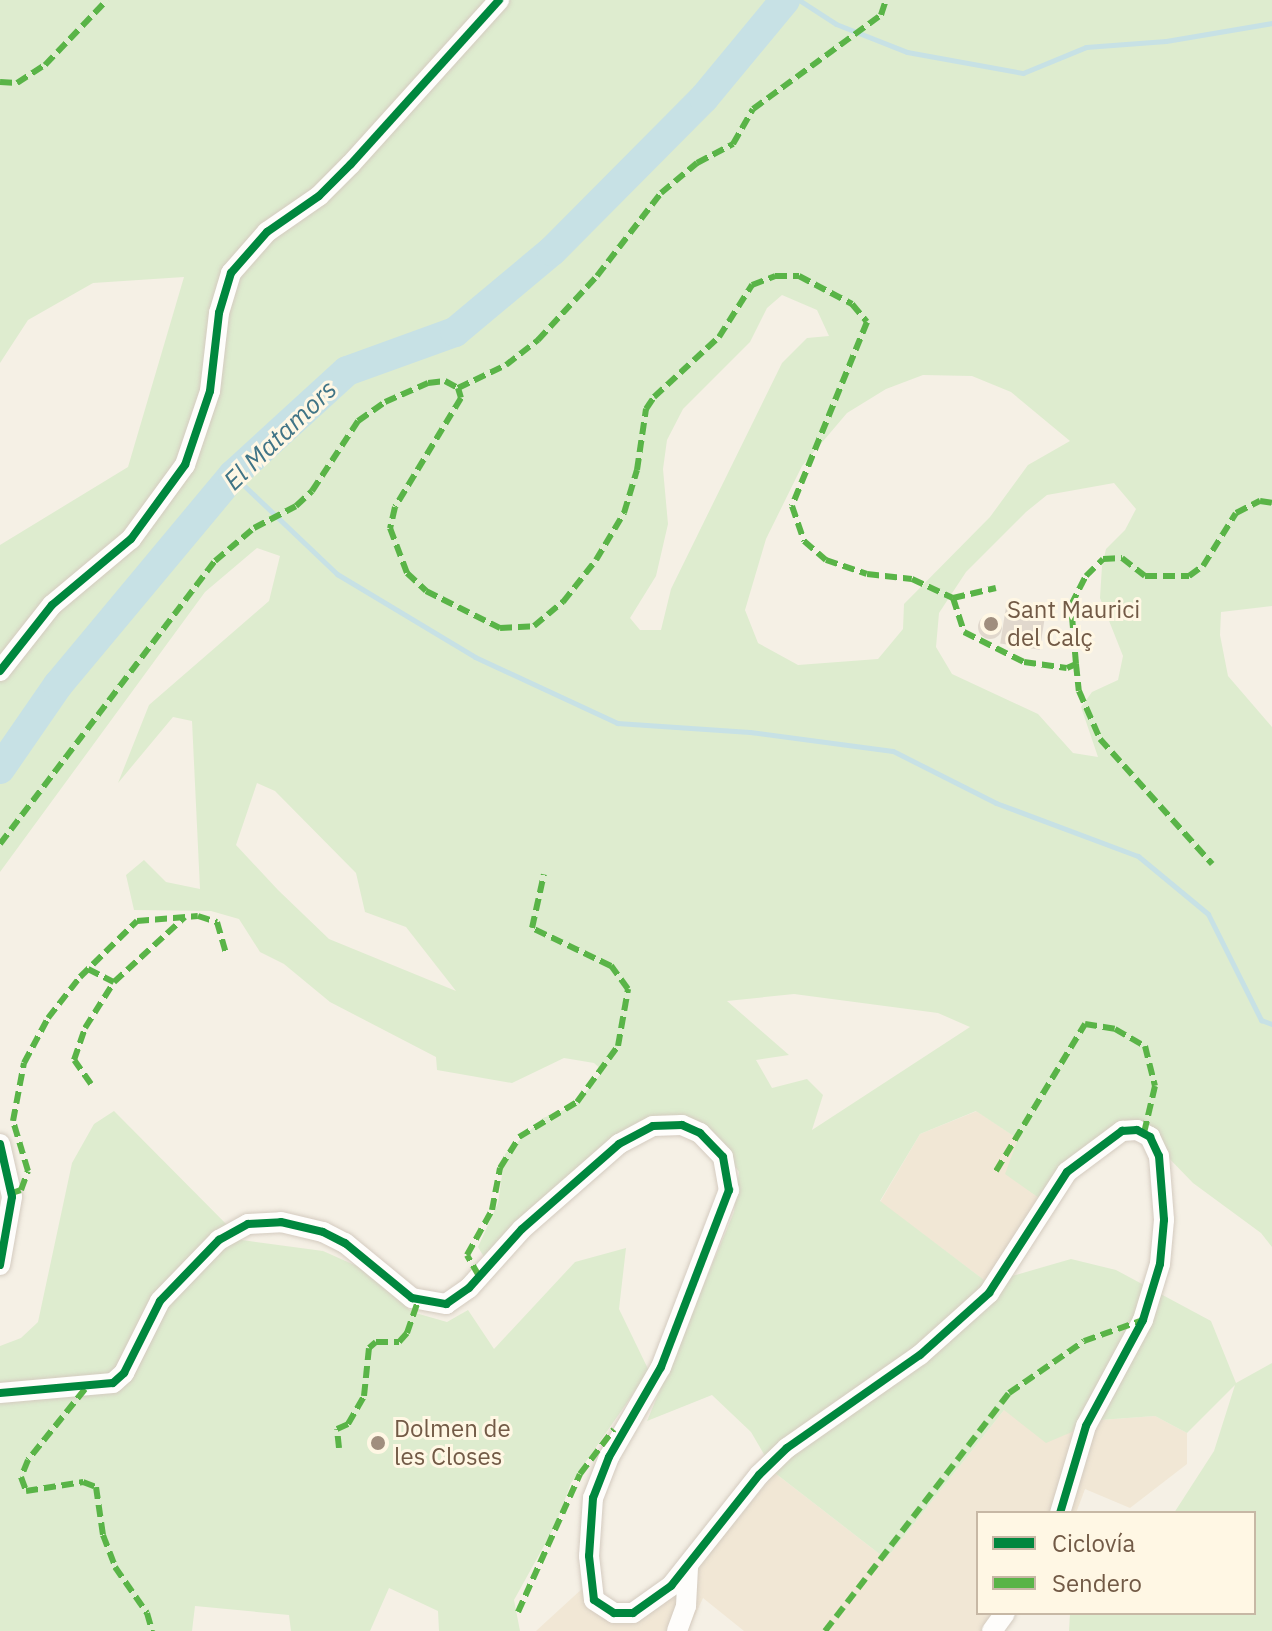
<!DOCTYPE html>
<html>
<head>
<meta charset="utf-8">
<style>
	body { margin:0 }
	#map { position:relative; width:1272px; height:1631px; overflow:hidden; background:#f5f0e5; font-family:"IBM Plex Sans",sans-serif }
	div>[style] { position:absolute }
	.residential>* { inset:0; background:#f1e7d5 }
	.green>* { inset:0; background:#deeccf }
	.stream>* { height:5px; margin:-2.5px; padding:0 2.5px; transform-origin:2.5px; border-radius:2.5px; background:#c7e1e5 }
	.river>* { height:30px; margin:-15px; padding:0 15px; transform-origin:15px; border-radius:15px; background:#c7e1e5 }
	.building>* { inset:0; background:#e1d8cd; transform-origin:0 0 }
	.round { border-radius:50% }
	.roads { filter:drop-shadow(0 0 2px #d4cbc0) drop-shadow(0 0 2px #d4cbc0) }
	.minor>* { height:20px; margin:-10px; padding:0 10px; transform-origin:10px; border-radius:10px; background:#fefdfb }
	.quiet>* { height:6px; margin-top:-3px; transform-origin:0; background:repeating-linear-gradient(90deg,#59b447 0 12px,transparent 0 18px) }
	.cycleway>* { height:8px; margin:-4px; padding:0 4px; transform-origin:4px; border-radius:4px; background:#00873e }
	.dots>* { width:22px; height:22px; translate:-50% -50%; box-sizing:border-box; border:4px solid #fff7e4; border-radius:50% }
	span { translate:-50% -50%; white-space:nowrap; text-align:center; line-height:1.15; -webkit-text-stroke:6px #fff7e4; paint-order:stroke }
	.poi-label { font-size:24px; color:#725a46 }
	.left { translate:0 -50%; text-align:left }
	.water-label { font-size:26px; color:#407486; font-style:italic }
	.legend { position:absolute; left:976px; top:1511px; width:280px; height:104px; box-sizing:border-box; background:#fff7e4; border:2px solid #c7b8a5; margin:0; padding:10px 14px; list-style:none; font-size:24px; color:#725a46 }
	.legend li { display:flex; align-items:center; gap:16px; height:40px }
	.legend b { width:40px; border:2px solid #c7b8a5 }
</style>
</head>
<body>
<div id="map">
	<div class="residential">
		<div style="clip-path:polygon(977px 1111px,1018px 1139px,1039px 1198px,988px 1283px,880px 1202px,920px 1134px)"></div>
		<div style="clip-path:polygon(1004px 1410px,1100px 1420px,1155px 1416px,1187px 1433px,1187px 1464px,1130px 1508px,1085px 1489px,1076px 1513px,978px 1513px,978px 1613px,1016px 1613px,1002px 1631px,744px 1631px,703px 1598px,688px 1631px,536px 1631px,596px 1576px,601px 1593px,613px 1602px,635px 1604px,658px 1591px,712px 1550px,775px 1473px,886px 1559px)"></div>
	</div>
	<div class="green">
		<div style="clip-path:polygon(evenodd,0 0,1272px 0,1272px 606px,1221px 612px,1220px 635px,1228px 676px,1272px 727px,1272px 1247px,1261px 1233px,1193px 1183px,1132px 1120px,1084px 1147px,1039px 1198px,1005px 1174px,1018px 1139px,976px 1111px,920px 1134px,880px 1201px,988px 1283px,1071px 1259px,1116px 1270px,1211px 1321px,1236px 1383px,1272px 1363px,1272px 1631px,1069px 1631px,1070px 1613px,1254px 1613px,1254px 1513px,1174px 1513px,1214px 1451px,1235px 1385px,1187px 1433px,1155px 1416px,1100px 1420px,1046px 1443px,1004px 1410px,886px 1559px,775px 1473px,751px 1432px,712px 1395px,647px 1421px,734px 1212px,739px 1172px,717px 1139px,631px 1128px,484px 1257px,478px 1247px,498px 1203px,505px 1154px,543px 1118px,573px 1107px,603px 1071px,594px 1063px,564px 1058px,512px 1083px,437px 1070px,436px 1057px,330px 1002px,284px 964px,260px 952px,239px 919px,211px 911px,134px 910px,126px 875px,144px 860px,166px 882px,200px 889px,192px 721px,173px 717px,118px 783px,149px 705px,269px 601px,280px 556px,257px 548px,205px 592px,0 872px,0 545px,128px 467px,184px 277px,93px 283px,28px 320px,0 363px,0 0,782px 295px,817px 310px,829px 336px,807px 338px,782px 363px,671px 589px,661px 630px,640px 630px,630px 618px,656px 576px,668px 524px,663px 469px,667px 440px,683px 409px,750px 342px,767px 308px,782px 295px,0 0,923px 375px,972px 376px,1011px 392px,1070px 441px,1028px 465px,990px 517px,904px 604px,903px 629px,878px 659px,798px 665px,758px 643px,745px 610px,766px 539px,802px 466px,847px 413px,886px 389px,923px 375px,0 0,1114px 483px,1136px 509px,1125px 530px,1106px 549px,1102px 566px,1100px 598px,1123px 656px,1118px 680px,1092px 692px,1081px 707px,1098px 757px,1073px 753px,1038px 714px,952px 674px,936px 647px,939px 613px,966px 572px,1026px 512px,1047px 495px,1114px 483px,0 0,257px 783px,275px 791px,356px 873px,365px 912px,406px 927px,456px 991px,329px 939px,278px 890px,236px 845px,257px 783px,0 0,794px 994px,938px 1013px,970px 1027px,812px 1130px,823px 1095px,807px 1079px,772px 1088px,756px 1060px,789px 1055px,727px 1001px,794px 994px)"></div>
		<div style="clip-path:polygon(114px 1111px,242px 1240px,323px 1251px,368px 1271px,412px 1312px,447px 1322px,468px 1310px,494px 1349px,575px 1262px,626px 1248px,619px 1309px,649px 1371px,571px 1483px,555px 1526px,514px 1600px,520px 1631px,439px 1631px,438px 1611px,389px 1588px,370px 1631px,291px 1631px,289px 1615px,195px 1606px,192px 1631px,0 1631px,0 1346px,21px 1338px,38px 1322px,72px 1163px,94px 1124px)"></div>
	</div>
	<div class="stream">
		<div style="left:799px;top:0;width:44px;rotate:33deg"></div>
		<div style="left:836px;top:24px;width:76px;rotate:21.5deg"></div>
		<div style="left:907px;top:52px;width:118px;rotate:10.3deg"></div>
		<div style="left:1023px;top:73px;width:68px;rotate:-22.4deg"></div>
		<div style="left:1086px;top:47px;width:80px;rotate:-4.3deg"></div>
		<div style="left:1166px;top:41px;width:108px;rotate:-9.6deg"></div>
		<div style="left:233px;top:475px;width:144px;rotate:43.6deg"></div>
		<div style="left:337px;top:574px;width:161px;rotate:31deg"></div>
		<div style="left:475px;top:657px;width:157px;rotate:24.9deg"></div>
		<div style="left:617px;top:723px;width:133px;rotate:3.9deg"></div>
		<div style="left:750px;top:732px;width:144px;rotate:7.6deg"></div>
		<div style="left:893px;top:751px;width:115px;rotate:26.8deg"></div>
		<div style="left:996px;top:803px;width:152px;rotate:20.5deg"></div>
		<div style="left:1138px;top:856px;width:91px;rotate:39.6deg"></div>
		<div style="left:1208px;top:914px;width:119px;rotate:63.4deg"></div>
		<div style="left:1261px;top:1020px;width:12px;rotate:20deg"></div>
	</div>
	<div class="river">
		<div style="left:0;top:769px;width:102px;rotate:-55.4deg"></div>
		<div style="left:58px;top:685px;width:273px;rotate:-50.2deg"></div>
		<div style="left:233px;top:475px;width:154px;rotate:-42.4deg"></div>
		<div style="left:347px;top:371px;width:115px;rotate:-19.9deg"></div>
		<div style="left:455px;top:332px;width:126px;rotate:-39.9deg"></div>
		<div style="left:552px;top:251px;width:216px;rotate:-45.2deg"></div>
		<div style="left:704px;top:98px;width:127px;rotate:-50.4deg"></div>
	</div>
	<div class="building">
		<div style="left:1006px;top:607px;width:40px;height:37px;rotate:9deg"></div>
		<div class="round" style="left:978px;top:615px;width:24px;height:24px"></div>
	</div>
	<div class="roads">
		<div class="minor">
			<div style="left:0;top:671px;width:84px;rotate:-51.8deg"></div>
			<div style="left:52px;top:605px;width:103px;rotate:-39.9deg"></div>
			<div style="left:131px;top:539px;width:92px;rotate:-53.9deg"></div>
			<div style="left:185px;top:465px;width:78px;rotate:-71.3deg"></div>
			<div style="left:210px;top:391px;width:79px;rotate:-83.4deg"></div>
			<div style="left:219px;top:313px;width:42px;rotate:-73.3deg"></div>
			<div style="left:231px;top:273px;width:55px;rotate:-48.7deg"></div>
			<div style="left:267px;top:232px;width:63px;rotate:-34.7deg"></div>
			<div style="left:319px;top:196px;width:45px;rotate:-45deg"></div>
			<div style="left:351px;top:164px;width:221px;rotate:-47.9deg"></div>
			<div style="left:0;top:1144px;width:54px;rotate:77.2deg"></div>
			<div style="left:12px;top:1197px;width:69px;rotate:100deg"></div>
			<div style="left:0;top:1393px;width:113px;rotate:-5.1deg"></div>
			<div style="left:113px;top:1383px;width:15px;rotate:-42deg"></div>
			<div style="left:124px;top:1373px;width:80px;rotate:-63.4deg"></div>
			<div style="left:160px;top:1301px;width:85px;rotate:-46deg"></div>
			<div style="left:219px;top:1240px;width:33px;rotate:-29deg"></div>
			<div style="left:248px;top:1224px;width:33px;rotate:-3deg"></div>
			<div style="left:281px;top:1222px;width:43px;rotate:13.4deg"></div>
			<div style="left:323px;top:1232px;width:25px;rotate:27deg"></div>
			<div style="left:345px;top:1243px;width:87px;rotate:39.4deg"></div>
			<div style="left:412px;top:1298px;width:35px;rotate:10deg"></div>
			<div style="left:446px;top:1304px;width:28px;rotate:-35deg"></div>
			<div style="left:469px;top:1288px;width:79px;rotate:-48.1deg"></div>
			<div style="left:522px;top:1229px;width:129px;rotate:-41.2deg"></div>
			<div style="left:619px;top:1144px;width:38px;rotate:-28deg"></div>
			<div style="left:653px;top:1126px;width:29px;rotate:-2deg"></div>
			<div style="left:682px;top:1125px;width:20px;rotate:24deg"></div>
			<div style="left:700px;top:1133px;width:33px;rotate:46deg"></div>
			<div style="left:723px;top:1157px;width:34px;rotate:80deg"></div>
			<div style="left:729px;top:1190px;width:190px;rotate:111deg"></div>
			<div style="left:661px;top:1367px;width:104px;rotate:120deg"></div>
			<div style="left:609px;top:1457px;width:44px;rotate:111.3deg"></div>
			<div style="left:593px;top:1498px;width:58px;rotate:93.9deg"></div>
			<div style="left:589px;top:1556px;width:44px;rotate:83.5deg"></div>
			<div style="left:594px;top:1600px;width:24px;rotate:33deg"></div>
			<div style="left:614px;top:1613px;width:19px"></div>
			<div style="left:633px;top:1613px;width:47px;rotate:-35.4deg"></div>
			<div style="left:671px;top:1586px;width:142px;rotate:-51.6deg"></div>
			<div style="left:759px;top:1475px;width:39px;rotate:-44deg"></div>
			<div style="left:787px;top:1448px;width:162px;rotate:-35deg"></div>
			<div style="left:920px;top:1355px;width:93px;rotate:-41.9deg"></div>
			<div style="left:989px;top:1293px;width:144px;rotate:-57.2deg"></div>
			<div style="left:1067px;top:1172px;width:69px;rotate:-36.7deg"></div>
			<div style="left:1122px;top:1131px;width:15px;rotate:-4deg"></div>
			<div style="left:1137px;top:1130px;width:15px;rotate:28deg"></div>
			<div style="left:1150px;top:1137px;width:21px;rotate:65deg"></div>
			<div style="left:1159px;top:1156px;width:64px;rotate:85.5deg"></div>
			<div style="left:1164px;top:1220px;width:44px;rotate:95.2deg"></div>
			<div style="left:1160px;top:1264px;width:59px;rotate:106.9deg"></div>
			<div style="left:1143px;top:1320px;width:120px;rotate:118.3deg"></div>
			<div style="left:1086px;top:1426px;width:91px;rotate:106.6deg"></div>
			<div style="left:677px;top:1631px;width:27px;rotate:-70deg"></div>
			<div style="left:686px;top:1606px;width:39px;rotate:-87deg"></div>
			<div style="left:992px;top:1631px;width:22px;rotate:-54deg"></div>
		</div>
	</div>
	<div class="quiet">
		<div style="left:0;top:82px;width:17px;rotate:3deg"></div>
		<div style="left:17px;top:83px;width:33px;rotate:-33deg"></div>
		<div style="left:45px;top:65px;width:90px;rotate:-46.4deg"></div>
		<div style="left:458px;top:388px;width:53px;rotate:-25.6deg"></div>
		<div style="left:506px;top:365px;width:41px;rotate:-38deg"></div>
		<div style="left:538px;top:340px;width:87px;rotate:-47.3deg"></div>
		<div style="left:597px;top:276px;width:105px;rotate:-52.4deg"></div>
		<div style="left:661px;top:193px;width:47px;rotate:-39.8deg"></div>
		<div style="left:697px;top:163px;width:41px;rotate:-27.8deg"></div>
		<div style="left:733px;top:144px;width:40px;rotate:-60.3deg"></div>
		<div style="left:753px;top:109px;width:159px;rotate:-36.3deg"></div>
		<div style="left:881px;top:15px;width:16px;rotate:-72deg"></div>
		<div style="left:953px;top:598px;width:36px;rotate:72deg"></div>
		<div style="left:964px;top:632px;width:67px;rotate:26.6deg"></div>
		<div style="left:1024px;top:662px;width:43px;rotate:7.9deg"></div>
		<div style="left:1067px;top:668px;width:10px;rotate:-24deg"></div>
		<div style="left:1076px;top:664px;width:59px;rotate:-94.8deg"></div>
		<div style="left:1071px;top:605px;width:33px;rotate:-63deg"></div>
		<div style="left:1086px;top:576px;width:24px;rotate:-45deg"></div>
		<div style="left:1103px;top:559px;width:19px;rotate:-3deg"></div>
		<div style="left:1122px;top:558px;width:29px;rotate:38deg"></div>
		<div style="left:1145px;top:576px;width:44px"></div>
		<div style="left:1189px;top:576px;width:17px;rotate:-36deg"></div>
		<div style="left:1203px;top:566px;width:62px;rotate:-58.1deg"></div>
		<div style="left:1236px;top:513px;width:27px;rotate:-27deg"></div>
		<div style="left:1260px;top:501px;width:12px;rotate:9deg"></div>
		<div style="left:1076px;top:664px;width:27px;rotate:84deg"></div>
		<div style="left:1079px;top:691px;width:52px;rotate:66.4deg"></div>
		<div style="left:1100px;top:739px;width:168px;rotate:48.1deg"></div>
		<div style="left:0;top:844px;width:355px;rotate:-52.8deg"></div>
		<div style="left:215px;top:561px;width:51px;rotate:-40.2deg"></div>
		<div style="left:254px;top:528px;width:47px;rotate:-27.6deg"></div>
		<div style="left:296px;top:506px;width:22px;rotate:-43deg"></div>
		<div style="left:312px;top:491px;width:84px;rotate:-56.7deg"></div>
		<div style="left:358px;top:421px;width:33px;rotate:-35deg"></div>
		<div style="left:385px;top:402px;width:47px;rotate:-23.8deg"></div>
		<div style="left:428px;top:383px;width:17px;rotate:-7deg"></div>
		<div style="left:445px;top:381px;width:15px;rotate:28deg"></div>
		<div style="left:458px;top:388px;width:10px;rotate:73deg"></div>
		<div style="left:461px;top:398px;width:127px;rotate:121.2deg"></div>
		<div style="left:395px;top:507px;width:22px;rotate:103deg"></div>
		<div style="left:390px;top:528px;width:48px;rotate:69.3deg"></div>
		<div style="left:407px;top:573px;width:26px;rotate:43deg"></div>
		<div style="left:426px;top:591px;width:83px;rotate:26.6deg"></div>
		<div style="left:500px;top:628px;width:34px;rotate:-3deg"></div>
		<div style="left:534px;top:626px;width:38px;rotate:-40deg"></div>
		<div style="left:563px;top:602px;width:53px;rotate:-51.8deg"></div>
		<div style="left:596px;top:560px;width:55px;rotate:-59.2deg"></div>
		<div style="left:624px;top:513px;width:45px;rotate:-73.2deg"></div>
		<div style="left:637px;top:470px;width:62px;rotate:-81.6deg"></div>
		<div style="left:646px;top:409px;width:14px;rotate:-56deg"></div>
		<div style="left:654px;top:397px;width:88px;rotate:-42.7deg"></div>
		<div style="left:719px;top:337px;width:62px;rotate:-57.6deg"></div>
		<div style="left:752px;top:285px;width:25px;rotate:-21deg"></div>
		<div style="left:775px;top:276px;width:24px"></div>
		<div style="left:799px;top:276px;width:60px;rotate:27.8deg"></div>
		<div style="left:852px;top:304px;width:23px;rotate:50deg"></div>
		<div style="left:867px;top:322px;width:199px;rotate:112.2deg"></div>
		<div style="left:792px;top:506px;width:37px;rotate:71deg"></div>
		<div style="left:804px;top:541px;width:29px;rotate:41deg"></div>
		<div style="left:826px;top:560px;width:43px;rotate:18.9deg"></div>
		<div style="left:867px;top:574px;width:45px;rotate:6.3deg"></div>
		<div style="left:912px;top:579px;width:45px;rotate:24.9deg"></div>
		<div style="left:953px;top:598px;width:44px;rotate:-13.1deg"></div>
		<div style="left:88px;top:969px;width:29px;rotate:27deg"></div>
		<div style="left:114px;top:982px;width:96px;rotate:-42.5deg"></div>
		<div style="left:91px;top:1084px;width:29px;rotate:-125deg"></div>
		<div style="left:74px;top:1060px;width:34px;rotate:-71deg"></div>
		<div style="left:85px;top:1028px;width:54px;rotate:-57.8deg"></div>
		<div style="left:996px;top:1171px;width:172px;rotate:-58.8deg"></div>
		<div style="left:1085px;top:1024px;width:30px;rotate:9deg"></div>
		<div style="left:1115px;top:1029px;width:34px;rotate:30deg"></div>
		<div style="left:1145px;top:1046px;width:41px;rotate:76deg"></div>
		<div style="left:1155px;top:1086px;width:48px;rotate:103.2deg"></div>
		<div style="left:12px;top:1193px;width:9px;rotate:-18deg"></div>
		<div style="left:21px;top:1190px;width:20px;rotate:-70deg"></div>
		<div style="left:28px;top:1171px;width:52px;rotate:-106.7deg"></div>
		<div style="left:13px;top:1121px;width:59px;rotate:-79.3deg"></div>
		<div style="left:24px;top:1063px;width:51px;rotate:-61.9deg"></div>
		<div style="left:48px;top:1018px;width:52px;rotate:-52deg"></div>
		<div style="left:80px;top:977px;width:80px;rotate:-44.5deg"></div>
		<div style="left:137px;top:921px;width:61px;rotate:-4.7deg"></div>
		<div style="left:198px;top:916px;width:20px;rotate:18deg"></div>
		<div style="left:217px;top:922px;width:33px;rotate:74deg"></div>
		<div style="left:479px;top:1276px;width:24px;rotate:-120deg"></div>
		<div style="left:467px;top:1255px;width:51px;rotate:-60.9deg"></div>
		<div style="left:492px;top:1210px;width:43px;rotate:-79.2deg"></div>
		<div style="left:500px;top:1168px;width:36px;rotate:-58deg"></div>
		<div style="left:519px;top:1137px;width:68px;rotate:-31.1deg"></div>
		<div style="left:577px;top:1102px;width:69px;rotate:-53.8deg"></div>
		<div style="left:618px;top:1046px;width:58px;rotate:-80deg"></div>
		<div style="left:628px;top:989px;width:29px;rotate:-126deg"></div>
		<div style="left:611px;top:966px;width:88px;rotate:-154.3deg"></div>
		<div style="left:532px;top:928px;width:55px;rotate:-77.5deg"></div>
		<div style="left:85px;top:1389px;width:91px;rotate:128.8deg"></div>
		<div style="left:28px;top:1460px;width:18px;rotate:112deg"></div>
		<div style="left:21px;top:1477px;width:15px;rotate:70deg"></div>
		<div style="left:26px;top:1491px;width:58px;rotate:-9deg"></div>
		<div style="left:83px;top:1482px;width:14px;rotate:21deg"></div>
		<div style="left:96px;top:1487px;width:49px;rotate:81.7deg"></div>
		<div style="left:103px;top:1535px;width:34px;rotate:69deg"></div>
		<div style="left:115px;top:1567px;width:56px;rotate:55.2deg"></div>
		<div style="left:147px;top:1613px;width:19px;rotate:74deg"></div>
		<div style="left:339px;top:1448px;width:19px;rotate:-96deg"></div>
		<div style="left:337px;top:1429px;width:12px;rotate:-24deg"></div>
		<div style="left:348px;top:1424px;width:32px;rotate:-60deg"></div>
		<div style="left:364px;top:1396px;width:48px;rotate:-84.1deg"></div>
		<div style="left:369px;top:1348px;width:9px;rotate:-41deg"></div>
		<div style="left:376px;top:1342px;width:23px"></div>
		<div style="left:399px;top:1342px;width:12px;rotate:-48deg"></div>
		<div style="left:407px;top:1333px;width:34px;rotate:-71deg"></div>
		<div style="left:518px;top:1612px;width:151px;rotate:-65.8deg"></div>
		<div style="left:580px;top:1474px;width:56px;rotate:-52.9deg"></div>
		<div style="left:825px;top:1631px;width:301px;rotate:-52.3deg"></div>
		<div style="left:1009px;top:1393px;width:91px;rotate:-34.7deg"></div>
		<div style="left:1084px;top:1341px;width:63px;rotate:-19.6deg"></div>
	</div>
	<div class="cycleway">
		<div style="left:0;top:671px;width:84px;rotate:-51.8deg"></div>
		<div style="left:52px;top:605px;width:103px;rotate:-39.9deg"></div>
		<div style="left:131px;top:539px;width:92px;rotate:-53.9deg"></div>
		<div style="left:185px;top:465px;width:78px;rotate:-71.3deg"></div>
		<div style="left:210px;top:391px;width:79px;rotate:-83.4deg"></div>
		<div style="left:219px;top:313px;width:42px;rotate:-73.3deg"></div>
		<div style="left:231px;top:273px;width:55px;rotate:-48.7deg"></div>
		<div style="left:267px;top:232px;width:63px;rotate:-34.7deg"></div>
		<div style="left:319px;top:196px;width:45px;rotate:-45deg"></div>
		<div style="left:351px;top:164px;width:221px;rotate:-47.9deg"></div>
		<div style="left:0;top:1144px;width:54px;rotate:77.2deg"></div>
		<div style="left:12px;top:1197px;width:69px;rotate:100deg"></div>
		<div style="left:0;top:1393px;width:113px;rotate:-5.1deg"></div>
		<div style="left:113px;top:1383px;width:15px;rotate:-42deg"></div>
		<div style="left:124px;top:1373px;width:80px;rotate:-63.4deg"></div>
		<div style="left:160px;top:1301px;width:85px;rotate:-46deg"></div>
		<div style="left:219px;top:1240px;width:33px;rotate:-29deg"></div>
		<div style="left:248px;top:1224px;width:33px;rotate:-3deg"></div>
		<div style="left:281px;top:1222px;width:43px;rotate:13.4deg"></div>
		<div style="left:323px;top:1232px;width:25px;rotate:27deg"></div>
		<div style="left:345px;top:1243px;width:87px;rotate:39.4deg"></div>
		<div style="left:412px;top:1298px;width:35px;rotate:10deg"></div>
		<div style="left:446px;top:1304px;width:28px;rotate:-35deg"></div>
		<div style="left:469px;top:1288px;width:79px;rotate:-48.1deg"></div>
		<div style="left:522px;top:1229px;width:129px;rotate:-41.2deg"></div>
		<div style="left:619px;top:1144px;width:38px;rotate:-28deg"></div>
		<div style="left:653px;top:1126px;width:29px;rotate:-2deg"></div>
		<div style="left:682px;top:1125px;width:20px;rotate:24deg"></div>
		<div style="left:700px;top:1133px;width:33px;rotate:46deg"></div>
		<div style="left:723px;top:1157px;width:34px;rotate:80deg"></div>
		<div style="left:729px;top:1190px;width:190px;rotate:111deg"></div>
		<div style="left:661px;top:1367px;width:104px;rotate:120deg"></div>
		<div style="left:609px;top:1457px;width:44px;rotate:111.3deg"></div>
		<div style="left:593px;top:1498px;width:58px;rotate:93.9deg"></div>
		<div style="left:589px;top:1556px;width:44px;rotate:83.5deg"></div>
		<div style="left:594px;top:1600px;width:24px;rotate:33deg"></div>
		<div style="left:614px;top:1613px;width:19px"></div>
		<div style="left:633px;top:1613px;width:47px;rotate:-35.4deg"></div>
		<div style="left:671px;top:1586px;width:142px;rotate:-51.6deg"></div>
		<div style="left:759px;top:1475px;width:39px;rotate:-44deg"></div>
		<div style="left:787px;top:1448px;width:162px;rotate:-35deg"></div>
		<div style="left:920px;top:1355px;width:93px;rotate:-41.9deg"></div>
		<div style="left:989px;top:1293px;width:144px;rotate:-57.2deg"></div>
		<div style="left:1067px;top:1172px;width:69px;rotate:-36.7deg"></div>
		<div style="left:1122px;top:1131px;width:15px;rotate:-4deg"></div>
		<div style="left:1137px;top:1130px;width:15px;rotate:28deg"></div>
		<div style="left:1150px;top:1137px;width:21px;rotate:65deg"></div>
		<div style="left:1159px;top:1156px;width:64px;rotate:85.5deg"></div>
		<div style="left:1164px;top:1220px;width:44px;rotate:95.2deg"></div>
		<div style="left:1160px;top:1264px;width:59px;rotate:106.9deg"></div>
		<div style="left:1143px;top:1320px;width:120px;rotate:118.3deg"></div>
		<div style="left:1086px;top:1426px;width:91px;rotate:106.6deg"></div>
	</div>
	<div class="dots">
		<div style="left:991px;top:624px;background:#a08e7e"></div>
		<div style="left:378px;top:1443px;background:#a08e7e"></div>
	</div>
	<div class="poi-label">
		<span class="left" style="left:1007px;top:624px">Sant Maurici<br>del Calç</span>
		<span class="left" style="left:394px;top:1443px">Dolmen de<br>les Closes</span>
	</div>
	<div class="water-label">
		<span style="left:280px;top:435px;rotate:-44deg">El Matamors</span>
	</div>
	<ul class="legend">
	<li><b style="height:10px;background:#00873e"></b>Ciclovía</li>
	<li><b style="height:10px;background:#59b447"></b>Sendero</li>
	</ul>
</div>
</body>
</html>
